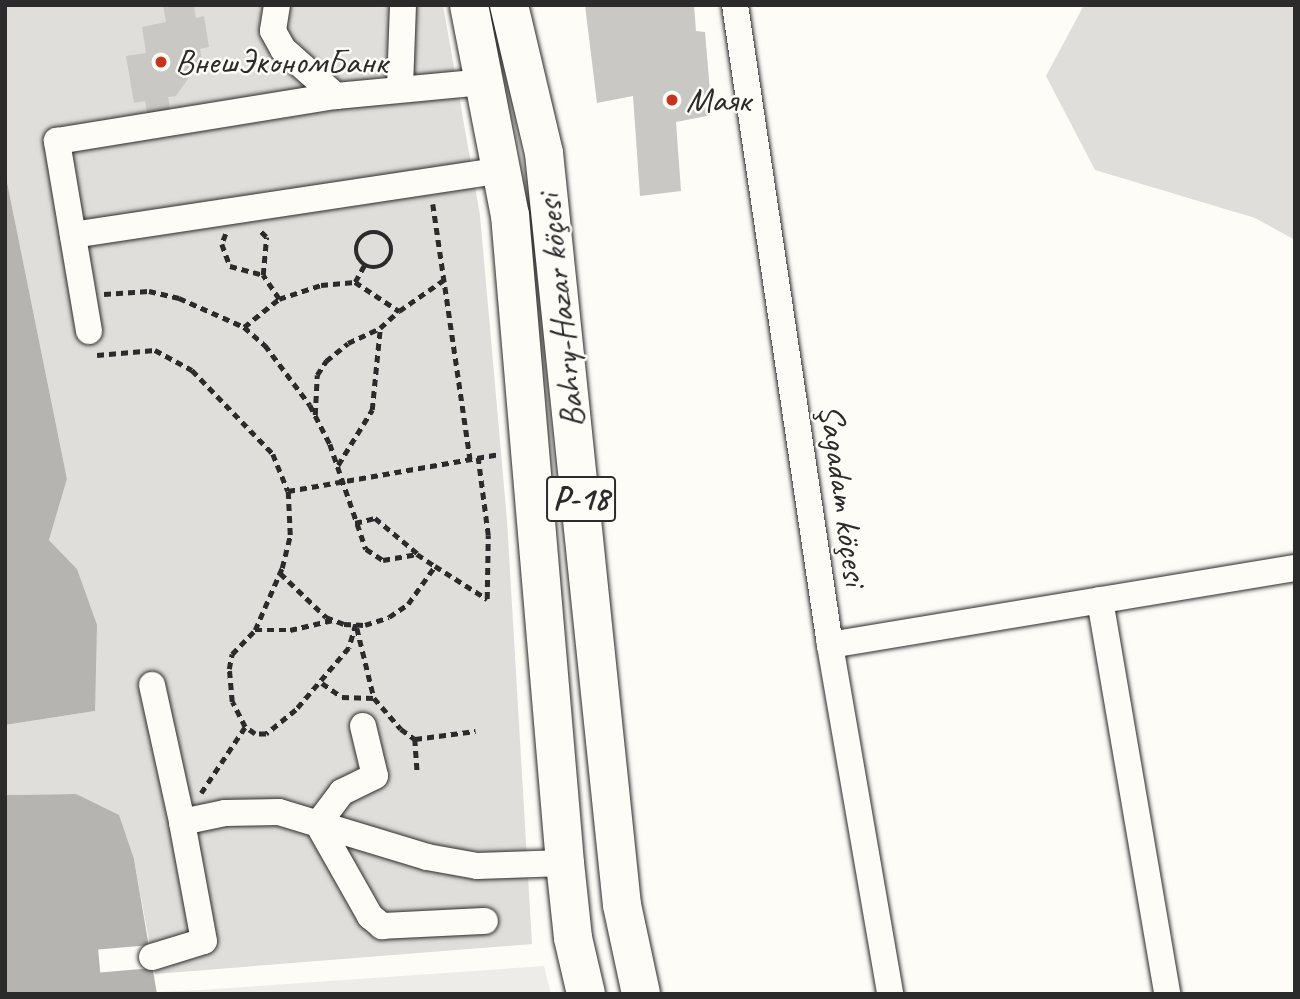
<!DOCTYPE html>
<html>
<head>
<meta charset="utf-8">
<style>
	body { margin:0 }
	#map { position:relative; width:1300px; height:999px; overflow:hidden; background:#fdfcf7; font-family:Caveat,sans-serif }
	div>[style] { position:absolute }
	.built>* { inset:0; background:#edece8 }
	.green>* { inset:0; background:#dfdeda }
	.water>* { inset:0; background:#b5b4b1 }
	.pier>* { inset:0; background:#fdfcf7; transform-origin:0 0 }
	.building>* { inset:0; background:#c9c8c4 }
	.path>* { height:4.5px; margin-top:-2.25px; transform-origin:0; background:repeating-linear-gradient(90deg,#2b2b2b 0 7px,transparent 0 12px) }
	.path>.ring { margin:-2.25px; padding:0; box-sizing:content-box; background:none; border:4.5px solid #2b2b2b; border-radius:50% }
	.roads { filter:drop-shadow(0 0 2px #2b2b2b) drop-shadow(0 0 2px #2b2b2b) }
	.minor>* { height:26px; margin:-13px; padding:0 13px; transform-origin:13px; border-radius:13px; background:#fdfcf7 }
	.highway>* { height:38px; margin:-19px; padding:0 19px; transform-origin:19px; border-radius:19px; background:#fdfcf7 }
	.dots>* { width:19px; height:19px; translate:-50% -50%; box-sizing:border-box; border:4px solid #fdfcf7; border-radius:50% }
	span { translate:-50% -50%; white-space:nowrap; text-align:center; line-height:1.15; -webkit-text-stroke:5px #fdfcf7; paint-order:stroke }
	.shield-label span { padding:2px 5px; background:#fdfcf7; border:2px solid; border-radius:5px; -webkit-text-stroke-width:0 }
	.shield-label { font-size:33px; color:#2b2b2b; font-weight:700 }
	.poi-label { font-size:35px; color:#2b2b2b }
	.left { translate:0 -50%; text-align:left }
	.street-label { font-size:35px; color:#2b2b2b }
	.frame { position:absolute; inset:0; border:7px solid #2b2b2b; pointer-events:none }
</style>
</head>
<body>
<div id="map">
	<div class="built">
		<div style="clip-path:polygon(544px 966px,551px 994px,157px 992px,201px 990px)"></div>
	</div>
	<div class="green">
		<div style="clip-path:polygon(5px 5px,443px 5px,480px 215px,507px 520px,532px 944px,155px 974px,134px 859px,76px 794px,5px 795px,5px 725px,95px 711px,77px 569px,49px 540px,67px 479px,5px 172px)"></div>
		<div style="clip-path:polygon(1084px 5px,1295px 5px,1295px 240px,1255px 218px,1095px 170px,1046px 76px)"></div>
	</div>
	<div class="water">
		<div style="clip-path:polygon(5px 172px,67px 479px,49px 540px,77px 569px,97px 625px,95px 711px,5px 725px)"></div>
		<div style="clip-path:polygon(76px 794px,119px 815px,134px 859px,157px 994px,5px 994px,5px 795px)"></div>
	</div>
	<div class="pier">
		<div style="left:151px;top:945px;width:23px;height:53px;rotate:85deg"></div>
	</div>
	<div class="building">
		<div style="clip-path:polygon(163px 5px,194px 5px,196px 18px,204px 16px,209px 47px,200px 49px,202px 61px,190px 63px,192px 73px,176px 96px,168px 97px,171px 114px,148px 118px,145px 101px,134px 103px,126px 56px,146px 53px,142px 27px,166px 22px)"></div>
		<div style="clip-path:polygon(585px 5px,694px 5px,696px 31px,705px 32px,712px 115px,676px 122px,681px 191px,640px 196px,633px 96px,597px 103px)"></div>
	</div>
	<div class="path">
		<div style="left:433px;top:204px;width:258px;rotate:81.7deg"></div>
		<div class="ring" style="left:356px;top:232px;width:31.5px;height:31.5px"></div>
		<div style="left:226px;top:234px;width:11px;rotate:112deg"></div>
		<div style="left:222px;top:244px;width:23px;rotate:70deg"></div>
		<div style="left:230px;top:266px;width:34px;rotate:15deg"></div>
		<div style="left:355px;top:282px;width:53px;rotate:33.4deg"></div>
		<div style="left:399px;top:311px;width:56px;rotate:-34.8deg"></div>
		<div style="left:104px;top:294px;width:45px;rotate:-3.8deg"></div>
		<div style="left:149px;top:291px;width:31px;rotate:13deg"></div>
		<div style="left:179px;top:298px;width:71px;rotate:24deg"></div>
		<div style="left:244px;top:327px;width:28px;rotate:41deg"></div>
		<div style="left:265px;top:345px;width:75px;rotate:53.1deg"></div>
		<div style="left:310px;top:405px;width:44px;rotate:62.9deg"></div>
		<div style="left:330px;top:444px;width:111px;rotate:71.1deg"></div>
		<div style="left:366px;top:549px;width:20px;rotate:33deg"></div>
		<div style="left:383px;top:560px;width:35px;rotate:-10deg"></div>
		<div style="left:417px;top:554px;width:22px;rotate:34deg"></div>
		<div style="left:279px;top:299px;width:44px;rotate:-18.4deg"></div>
		<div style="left:321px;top:285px;width:34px;rotate:-5deg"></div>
		<div style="left:355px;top:282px;width:21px;rotate:-61deg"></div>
		<div style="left:244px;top:327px;width:45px;rotate:-38.7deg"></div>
		<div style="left:279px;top:299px;width:29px;rotate:-124deg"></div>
		<div style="left:263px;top:275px;width:38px;rotate:-85deg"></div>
		<div style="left:266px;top:237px;width:10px;rotate:-135deg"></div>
		<div style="left:97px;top:355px;width:58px;rotate:-4.9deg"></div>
		<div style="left:155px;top:350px;width:42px;rotate:28.4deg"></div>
		<div style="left:192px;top:370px;width:117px;rotate:46deg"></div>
		<div style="left:273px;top:454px;width:40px;rotate:68deg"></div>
		<div style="left:315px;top:415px;width:40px;rotate:-87.1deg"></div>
		<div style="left:317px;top:375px;width:17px;rotate:-57deg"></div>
		<div style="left:326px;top:361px;width:28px;rotate:-39deg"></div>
		<div style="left:348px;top:343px;width:35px;rotate:-25deg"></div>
		<div style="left:380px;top:328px;width:25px;rotate:-42deg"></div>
		<div style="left:338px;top:465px;width:65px;rotate:-58.3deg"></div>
		<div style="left:372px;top:410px;width:82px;rotate:-84.4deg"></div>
		<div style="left:355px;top:523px;width:21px;rotate:-14deg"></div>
		<div style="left:375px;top:518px;width:55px;rotate:39.8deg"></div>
		<div style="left:280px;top:573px;width:64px;rotate:43.7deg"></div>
		<div style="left:326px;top:617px;width:19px;rotate:21deg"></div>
		<div style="left:344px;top:624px;width:21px;rotate:3deg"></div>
		<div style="left:365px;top:625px;width:25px;rotate:-18deg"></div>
		<div style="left:389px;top:617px;width:23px;rotate:-34deg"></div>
		<div style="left:408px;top:604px;width:47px;rotate:-54.6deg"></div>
		<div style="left:435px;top:566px;width:62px;rotate:32.4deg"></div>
		<div style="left:487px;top:599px;width:64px;rotate:-89.1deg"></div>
		<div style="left:488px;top:535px;width:78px;rotate:-97.4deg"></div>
		<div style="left:356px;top:624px;width:25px;rotate:106deg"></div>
		<div style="left:349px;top:648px;width:82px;rotate:130.5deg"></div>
		<div style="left:296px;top:710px;width:38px;rotate:141deg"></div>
		<div style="left:266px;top:734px;width:11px;rotate:180deg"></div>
		<div style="left:255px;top:734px;width:12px;rotate:-145deg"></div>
		<div style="left:245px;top:727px;width:28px;rotate:-117deg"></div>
		<div style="left:232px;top:702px;width:33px;rotate:-95deg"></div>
		<div style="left:229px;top:669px;width:15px;rotate:-79deg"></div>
		<div style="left:232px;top:654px;width:33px;rotate:-46deg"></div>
		<div style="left:255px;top:630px;width:68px;rotate:-66.5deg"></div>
		<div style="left:282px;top:568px;width:34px;rotate:-76deg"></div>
		<div style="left:290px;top:535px;width:44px;rotate:-92.6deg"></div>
		<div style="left:288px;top:491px;width:215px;rotate:-9.9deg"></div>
		<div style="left:357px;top:628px;width:72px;rotate:76.3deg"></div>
		<div style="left:374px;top:698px;width:41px;rotate:48.9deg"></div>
		<div style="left:401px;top:729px;width:17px;rotate:36deg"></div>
		<div style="left:415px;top:739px;width:61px;rotate:-7.6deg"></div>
		<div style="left:255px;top:630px;width:35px"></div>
		<div style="left:290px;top:630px;width:44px;rotate:-13.1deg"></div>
		<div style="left:322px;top:683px;width:24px;rotate:35deg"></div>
		<div style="left:342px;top:697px;width:32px;rotate:2deg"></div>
		<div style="left:415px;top:739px;width:31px;rotate:86deg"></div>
		<div style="left:201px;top:793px;width:79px;rotate:-56.3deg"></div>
	</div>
	<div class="roads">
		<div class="minor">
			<div style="left:277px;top:5px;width:26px;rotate:99deg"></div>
			<div style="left:273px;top:31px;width:21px;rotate:61deg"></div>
			<div style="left:283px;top:49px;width:71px;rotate:41.6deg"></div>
			<div style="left:336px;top:96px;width:150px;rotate:-5.4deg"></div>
			<div style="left:735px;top:5px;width:647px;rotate:81.56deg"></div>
			<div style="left:830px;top:645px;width:354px;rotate:80.2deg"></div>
			<div style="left:400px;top:87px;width:82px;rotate:-87.9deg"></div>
			<div style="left:73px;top:235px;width:433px;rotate:-8.6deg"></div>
			<div style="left:89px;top:331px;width:193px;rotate:-99.6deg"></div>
			<div style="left:57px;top:141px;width:283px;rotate:-9.2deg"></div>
			<div style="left:1100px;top:600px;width:400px;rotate:80.3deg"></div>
			<div style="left:830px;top:645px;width:471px;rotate:-9.4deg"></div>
			<div style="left:152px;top:685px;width:140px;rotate:77.6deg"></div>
			<div style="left:363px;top:726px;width:51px;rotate:76.5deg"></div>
			<div style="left:375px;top:776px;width:37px;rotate:154deg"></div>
			<div style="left:342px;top:792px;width:40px;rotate:127deg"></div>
			<div style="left:318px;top:824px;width:106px;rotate:60.5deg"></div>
			<div style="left:370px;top:916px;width:16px;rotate:40deg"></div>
			<div style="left:382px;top:926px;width:103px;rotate:-2.8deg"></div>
			<div style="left:152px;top:957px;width:54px;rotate:-17.1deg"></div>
			<div style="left:204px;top:941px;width:121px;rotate:-100.5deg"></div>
			<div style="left:182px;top:822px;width:44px;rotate:-11.8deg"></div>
			<div style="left:225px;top:813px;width:54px;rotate:-1.1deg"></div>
			<div style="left:279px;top:812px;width:155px;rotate:16.9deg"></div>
			<div style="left:427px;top:857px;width:51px;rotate:10.2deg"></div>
			<div style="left:477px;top:866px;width:88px;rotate:-2deg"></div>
		</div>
		<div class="highway">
			<div style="left:469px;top:5px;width:214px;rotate:79deg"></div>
			<div style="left:510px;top:215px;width:650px;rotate:85.15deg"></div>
			<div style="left:565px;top:863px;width:75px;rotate:83.9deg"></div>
			<div style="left:573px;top:938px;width:57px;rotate:76.9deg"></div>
			<div style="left:509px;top:5px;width:152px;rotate:76.7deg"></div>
			<div style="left:544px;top:153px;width:756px;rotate:84.08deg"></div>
			<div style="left:622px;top:905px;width:91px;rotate:77.9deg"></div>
		</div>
	</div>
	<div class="dots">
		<div style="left:161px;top:62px;background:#c8321e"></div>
		<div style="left:672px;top:100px;background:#c8321e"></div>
	</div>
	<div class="shield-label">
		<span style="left:581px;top:499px">P-18</span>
	</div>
	<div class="poi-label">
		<span class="left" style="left:175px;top:62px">ВнешЭкономБанк</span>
		<span class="left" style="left:686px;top:100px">Маяк</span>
	</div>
	<div class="street-label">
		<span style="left:561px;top:311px;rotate:-96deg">Bahry-Hazar köçesi</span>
		<span style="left:843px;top:495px;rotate:82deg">Şagadam köçesi</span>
	</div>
	<div class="frame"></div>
</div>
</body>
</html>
